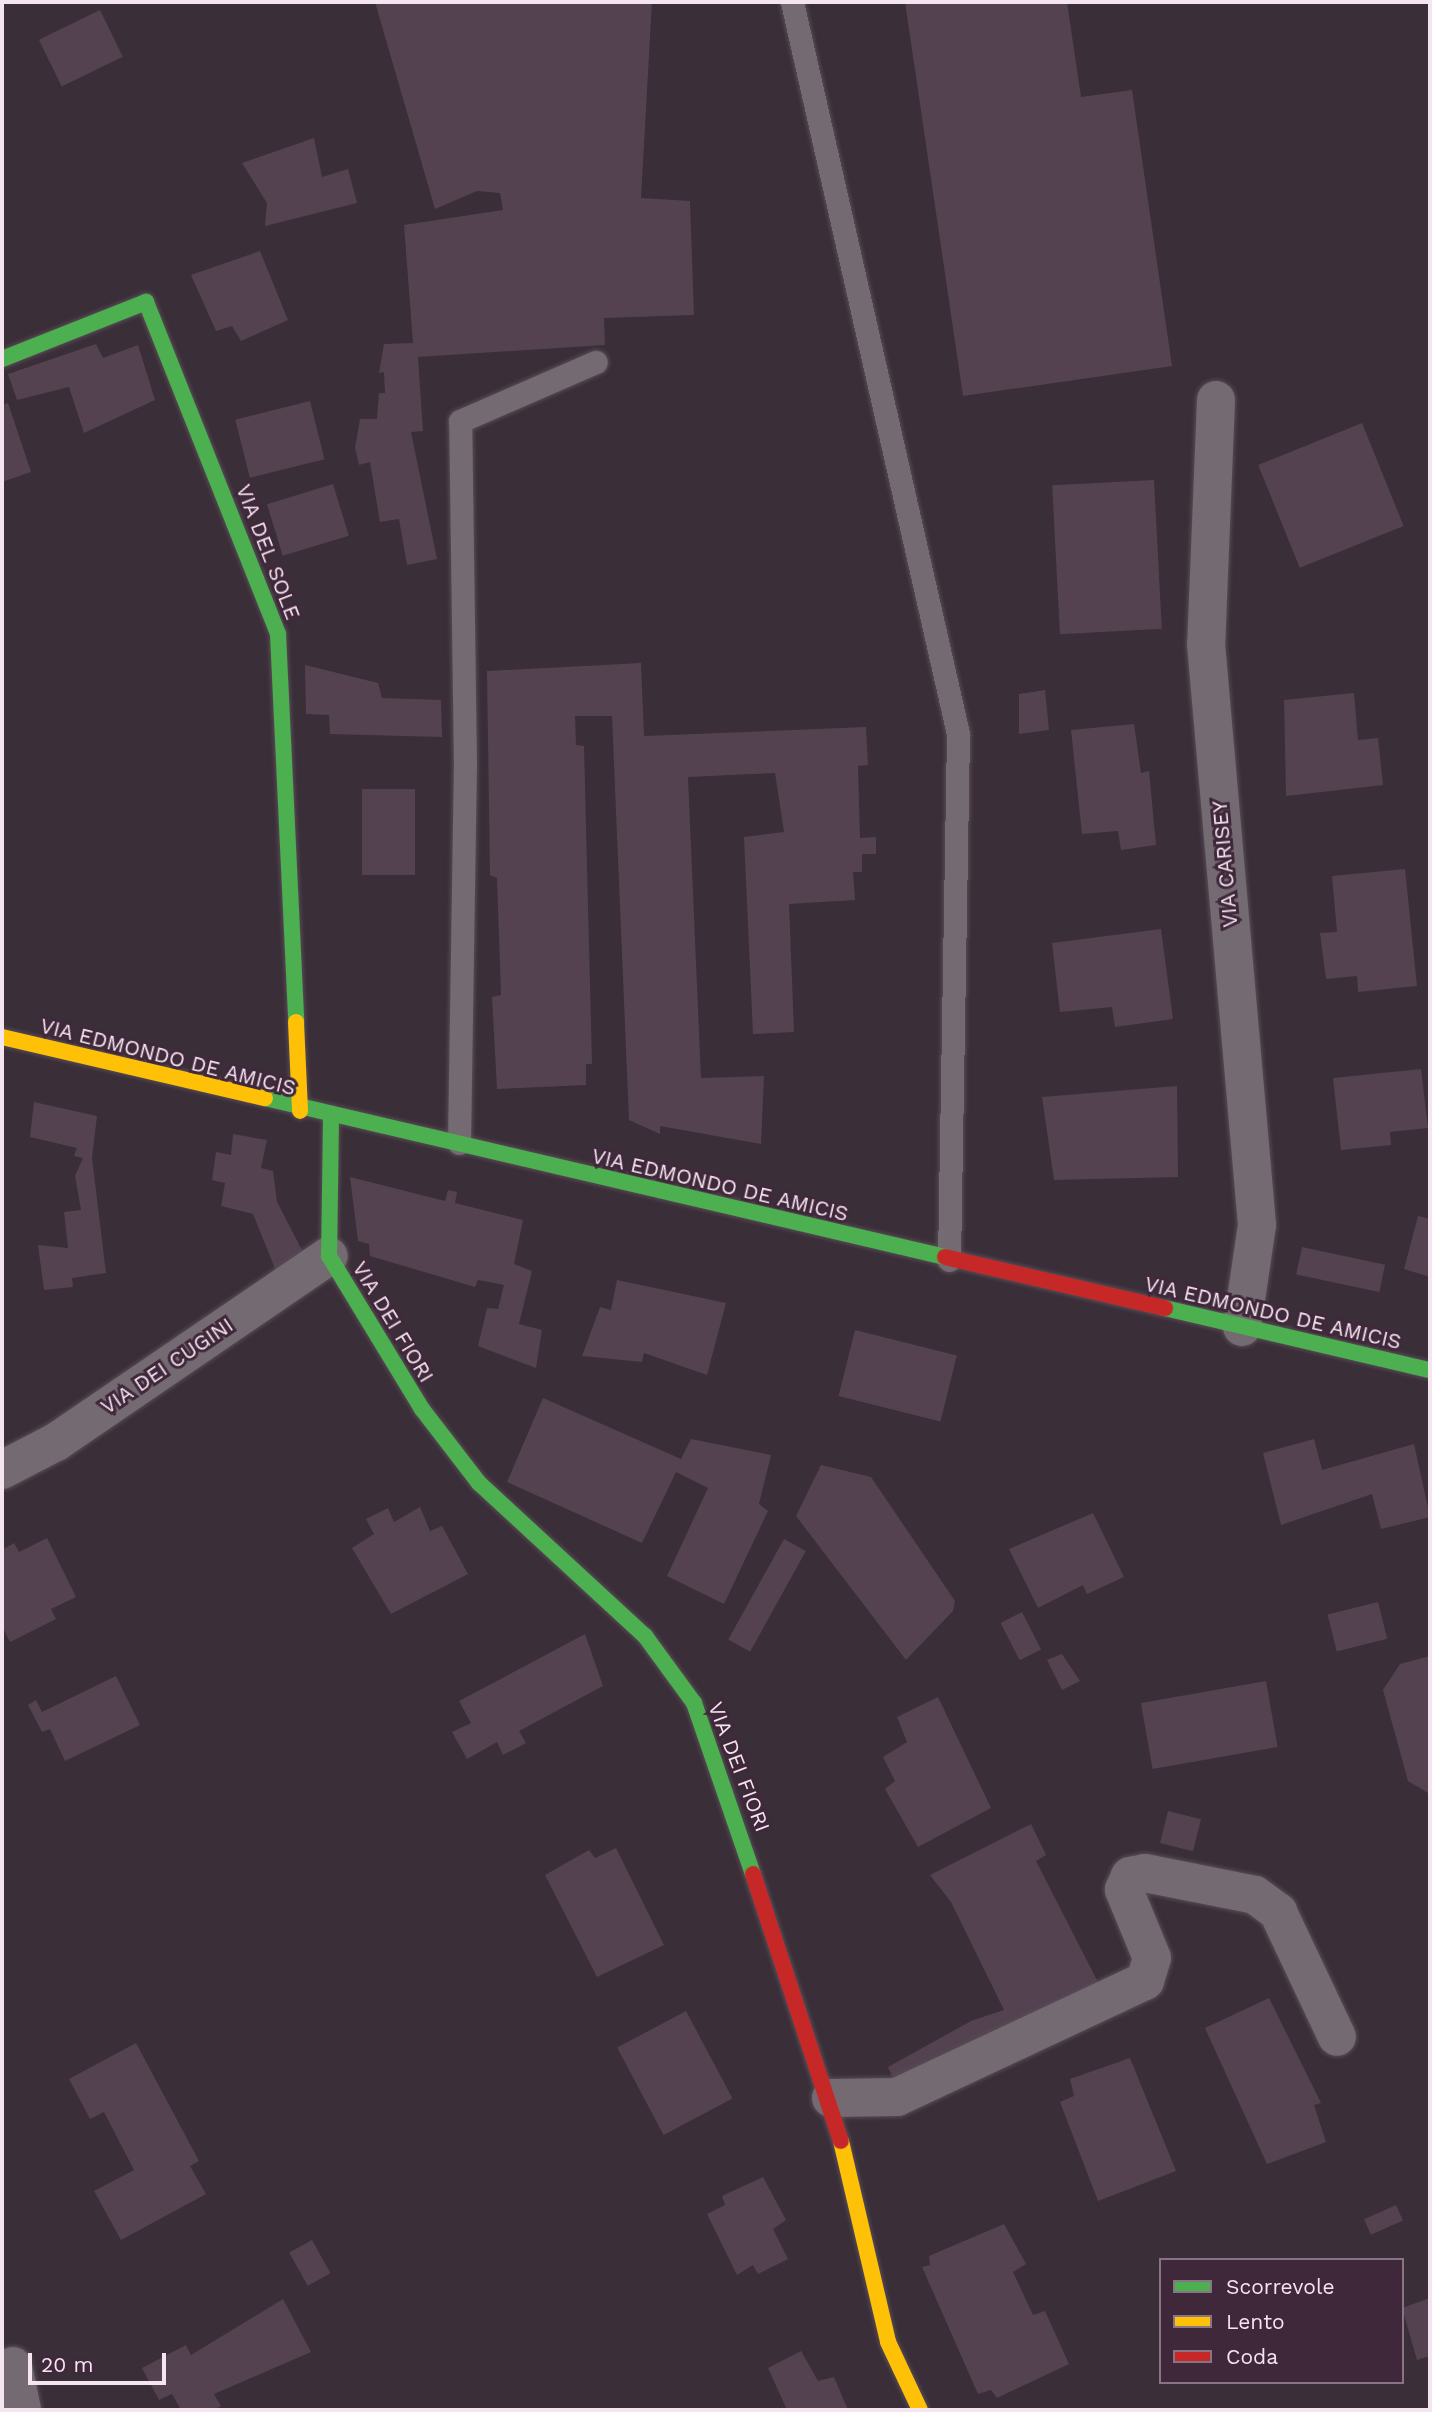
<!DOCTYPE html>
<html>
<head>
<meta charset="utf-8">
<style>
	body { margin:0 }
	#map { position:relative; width:1432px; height:2412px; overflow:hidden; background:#3a2e38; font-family:"Work Sans",sans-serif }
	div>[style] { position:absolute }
	.building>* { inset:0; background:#544251; transform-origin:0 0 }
	.roads { filter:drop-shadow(0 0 2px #574c55) drop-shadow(0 0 2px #574c55) }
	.lane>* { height:23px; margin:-11.5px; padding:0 11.5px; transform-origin:11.5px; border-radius:11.5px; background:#746a72 }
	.street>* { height:38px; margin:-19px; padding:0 19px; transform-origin:19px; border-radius:19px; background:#746a72 }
	.fast>* { height:16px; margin:-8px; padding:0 8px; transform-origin:8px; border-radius:8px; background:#4caf50 }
	.slow>* { height:16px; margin:-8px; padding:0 8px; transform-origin:8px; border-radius:8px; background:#ffc107 }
	.jam>* { height:16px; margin:-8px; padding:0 8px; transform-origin:8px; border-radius:8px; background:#c62828 }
	span { translate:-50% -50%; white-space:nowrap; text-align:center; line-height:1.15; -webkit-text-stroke:6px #40283b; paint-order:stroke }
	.street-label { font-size:21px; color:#f5e5f1 }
	.frame { position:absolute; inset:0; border:4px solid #f5e5f1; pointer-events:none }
	.legend { position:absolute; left:1159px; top:2258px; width:245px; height:126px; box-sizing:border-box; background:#40283b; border:2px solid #887484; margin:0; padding:9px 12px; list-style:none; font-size:21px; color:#f5e5f1 }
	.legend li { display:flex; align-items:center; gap:14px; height:35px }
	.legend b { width:35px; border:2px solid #887484 }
	.scale { position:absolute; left:28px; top:2353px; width:138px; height:32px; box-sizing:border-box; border:4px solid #f5e5f1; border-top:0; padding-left:9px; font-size:21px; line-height:24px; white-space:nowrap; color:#f5e5f1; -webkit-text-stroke:5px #40283b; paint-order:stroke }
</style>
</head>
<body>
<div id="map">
	<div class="building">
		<div style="clip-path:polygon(375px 2px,652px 2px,641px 198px,690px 201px,694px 315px,604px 318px,605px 345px,418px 357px,423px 431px,411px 432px,437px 559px,407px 565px,399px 519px,380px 522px,370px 462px,359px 465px,355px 448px,360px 419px,377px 419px,379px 393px,385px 393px,384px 372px,379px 373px,384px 344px,413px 343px,404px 225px,503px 210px,500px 193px,477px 191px,435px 209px)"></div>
		<div style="clip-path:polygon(905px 2px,1067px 2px,1081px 97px,1132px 90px,1172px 366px,963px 396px)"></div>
		<div style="left:100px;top:10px;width:52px;height:68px;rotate:64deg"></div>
		<div style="clip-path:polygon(314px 138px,322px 177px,348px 169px,357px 203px,265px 226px,267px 203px,242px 163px)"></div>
		<div style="clip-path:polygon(260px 251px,288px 320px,241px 341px,232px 326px,216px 331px,191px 275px)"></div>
		<div style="clip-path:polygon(96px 344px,103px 358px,138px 345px,155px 400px,84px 433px,69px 387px,17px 400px,8px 374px)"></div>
		<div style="left:310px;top:401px;width:60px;height:77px;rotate:76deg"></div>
		<div style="clip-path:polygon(8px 403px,31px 472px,2px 482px,2px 405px)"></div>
		<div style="left:1362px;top:423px;width:111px;height:112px;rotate:68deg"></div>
		<div style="left:1154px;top:480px;width:149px;height:102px;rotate:87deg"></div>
		<div style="left:333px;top:484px;width:54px;height:69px;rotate:73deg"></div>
		<div style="clip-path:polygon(641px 663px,644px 736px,866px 727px,868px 765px,858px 766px,860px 838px,876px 837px,876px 854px,862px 854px,862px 872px,853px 872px,855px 900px,789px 904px,794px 1032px,753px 1034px,744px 837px,784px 832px,775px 773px,688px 777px,701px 1078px,764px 1076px,761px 1144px,660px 1126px,660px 1134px,629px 1120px,612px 716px,575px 716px,576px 745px,584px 746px,592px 1064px,586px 1064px,586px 1085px,497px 1089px,492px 997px,501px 995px,497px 878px,490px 875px,487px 671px)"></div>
		<div style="clip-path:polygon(305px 665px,378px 683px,382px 698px,441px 700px,442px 737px,330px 734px,329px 715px,306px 714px)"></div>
		<div style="clip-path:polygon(1045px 690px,1049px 730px,1019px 734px,1019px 694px)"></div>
		<div style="clip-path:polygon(1354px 693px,1358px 740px,1378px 738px,1383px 785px,1286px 796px,1284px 700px)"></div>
		<div style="clip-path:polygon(1134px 724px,1141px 773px,1149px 771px,1156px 845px,1121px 850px,1118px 831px,1082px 834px,1071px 730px)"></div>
		<div style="left:362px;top:789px;width:53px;height:86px"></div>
		<div style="clip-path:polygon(1405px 869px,1417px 986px,1358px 992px,1357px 976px,1326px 979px,1320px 933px,1337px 932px,1332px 876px)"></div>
		<div style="clip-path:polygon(1161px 929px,1173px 1019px,1115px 1027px,1112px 1007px,1060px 1012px,1052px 943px)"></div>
		<div style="clip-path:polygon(1421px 1069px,1428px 1128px,1390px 1132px,1391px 1145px,1341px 1150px,1333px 1078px)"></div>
		<div style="clip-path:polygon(1177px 1086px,1178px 1177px,1054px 1180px,1042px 1097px)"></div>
		<div style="clip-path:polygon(34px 1102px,97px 1116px,92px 1158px,106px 1273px,72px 1278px,73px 1287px,44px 1290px,38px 1245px,68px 1248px,64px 1212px,81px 1210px,75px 1176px,83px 1158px,74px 1156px,77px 1148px,30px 1137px)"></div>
		<div style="clip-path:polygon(233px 1134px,267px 1140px,261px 1168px,273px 1171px,277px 1202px,303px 1252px,276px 1271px,253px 1214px,221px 1206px,225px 1183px,212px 1180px,216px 1152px,231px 1155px)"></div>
		<div style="clip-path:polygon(350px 1177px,445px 1201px,448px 1190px,457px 1192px,455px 1203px,523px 1220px,514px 1264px,532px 1271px,519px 1324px,542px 1330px,536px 1368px,478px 1346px,487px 1308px,498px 1309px,504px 1285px,478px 1280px,475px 1287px,370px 1256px,369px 1244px,358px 1241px)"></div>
		<div style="clip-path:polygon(1418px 1216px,1430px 1219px,1430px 1277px,1404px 1269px)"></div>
		<div style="left:1302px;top:1247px;width:85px;height:28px;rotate:12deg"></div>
		<div style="clip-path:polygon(617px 1280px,726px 1303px,707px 1375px,644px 1353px,642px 1362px,582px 1356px,600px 1307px,611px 1310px)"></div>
		<div style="left:855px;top:1330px;width:105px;height:68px;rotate:14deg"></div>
		<div style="clip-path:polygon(543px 1398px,681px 1459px,691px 1439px,771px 1455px,759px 1504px,768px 1511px,724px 1604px,667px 1576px,708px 1488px,676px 1472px,642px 1543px,507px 1482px)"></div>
		<div style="clip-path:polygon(1314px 1439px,1322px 1470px,1414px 1444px,1430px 1517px,1381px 1529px,1372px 1494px,1281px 1525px,1263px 1453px)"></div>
		<div style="clip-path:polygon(821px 1465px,871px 1477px,955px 1601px,953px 1611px,906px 1660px,796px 1516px)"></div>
		<div style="clip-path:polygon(420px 1507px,430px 1531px,442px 1526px,468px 1574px,391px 1614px,352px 1548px,374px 1534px,366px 1519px,388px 1508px,394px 1522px)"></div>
		<div style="clip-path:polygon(1093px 1513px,1124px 1577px,1087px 1594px,1083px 1585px,1038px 1608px,1009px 1549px)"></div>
		<div style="clip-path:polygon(47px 1538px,76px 1597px,51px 1609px,56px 1619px,10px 1642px,2px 1626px,2px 1550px,14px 1543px,19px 1552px)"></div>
		<div style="left:784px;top:1539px;width:25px;height:115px;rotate:29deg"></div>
		<div style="left:1378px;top:1602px;width:38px;height:52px;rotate:76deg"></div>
		<div style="left:1022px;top:1612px;width:42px;height:24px;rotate:63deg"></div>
		<div style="clip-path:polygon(585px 1634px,603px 1686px,519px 1731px,526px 1743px,503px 1755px,497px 1742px,467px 1759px,452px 1732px,471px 1723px,459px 1701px)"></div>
		<div style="clip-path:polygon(1062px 1654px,1080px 1681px,1062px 1690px,1047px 1660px)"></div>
		<div style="clip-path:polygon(1430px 1656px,1430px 1790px,1428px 1793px,1408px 1781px,1383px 1690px,1400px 1664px)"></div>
		<div style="clip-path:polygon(116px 1676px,140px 1725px,65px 1761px,50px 1729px,42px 1732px,28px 1705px,36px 1700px,42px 1712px)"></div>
		<div style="left:1266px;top:1681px;width:67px;height:127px;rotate:80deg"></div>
		<div style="clip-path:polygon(938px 1697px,991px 1808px,918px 1847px,885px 1789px,895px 1781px,883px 1757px,907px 1742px,897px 1717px)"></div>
		<div style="left:1168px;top:1811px;width:34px;height:33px;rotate:14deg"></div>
		<div style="clip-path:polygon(1031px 1824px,1046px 1855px,1036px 1861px,1102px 1990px,898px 2090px,888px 2067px,971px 2021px,1004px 2010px,951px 1902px,930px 1875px)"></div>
		<div style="clip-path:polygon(616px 1848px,664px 1945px,597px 1977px,545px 1875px,589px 1850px,595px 1858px)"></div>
		<div style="clip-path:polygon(1269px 1998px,1321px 2103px,1314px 2105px,1326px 2142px,1267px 2164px,1205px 2028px)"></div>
		<div style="left:686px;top:2011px;width:99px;height:78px;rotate:62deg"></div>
		<div style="clip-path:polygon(136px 2043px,199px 2161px,190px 2166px,206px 2194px,121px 2240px,94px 2191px,134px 2170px,104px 2112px,90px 2119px,69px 2079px)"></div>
		<div style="clip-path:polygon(1130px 2058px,1176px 2171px,1098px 2201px,1060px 2102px,1074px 2096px,1070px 2079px)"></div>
		<div style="clip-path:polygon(763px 2177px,786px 2220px,773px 2229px,788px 2259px,758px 2274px,753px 2265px,737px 2275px,707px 2214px,725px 2205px,722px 2196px)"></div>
		<div style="left:1396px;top:2205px;width:17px;height:35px;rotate:66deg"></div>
		<div style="clip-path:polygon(1004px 2224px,1026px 2264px,1013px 2272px,1033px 2315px,1045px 2311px,1069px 2364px,997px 2398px,991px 2390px,978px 2394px,922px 2267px,930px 2265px,929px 2256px)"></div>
		<div style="left:312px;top:2240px;width:38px;height:26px;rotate:61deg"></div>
		<div style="clip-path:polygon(1430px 2298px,1430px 2356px,1417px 2360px,1402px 2308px)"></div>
		<div style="clip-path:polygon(283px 2299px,311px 2352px,214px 2394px,221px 2406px,213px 2410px,181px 2410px,172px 2394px,159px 2400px,142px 2368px,186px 2345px,191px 2355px)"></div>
		<div style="clip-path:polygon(801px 2351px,818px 2381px,834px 2377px,848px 2410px,787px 2410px,768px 2368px)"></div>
	</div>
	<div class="roads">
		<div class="lane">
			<div style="left:792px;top:2px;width:751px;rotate:77.22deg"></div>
			<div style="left:958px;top:734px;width:526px;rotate:90.98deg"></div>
			<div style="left:459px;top:1143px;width:377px;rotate:-89.1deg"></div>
			<div style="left:465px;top:766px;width:345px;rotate:-90.8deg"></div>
			<div style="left:460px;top:421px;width:148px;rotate:-23.5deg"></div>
		</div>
		<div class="street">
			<div style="left:1216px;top:400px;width:244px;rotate:92.3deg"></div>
			<div style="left:1206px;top:644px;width:583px;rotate:84.98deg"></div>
			<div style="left:1257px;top:1225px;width:103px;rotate:98.4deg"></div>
			<div style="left:2px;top:1470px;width:61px;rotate:-27.4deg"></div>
			<div style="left:56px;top:1442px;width:330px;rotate:-34.3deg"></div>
			<div style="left:831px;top:2098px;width:66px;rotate:-0.9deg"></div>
			<div style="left:897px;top:2097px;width:274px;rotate:-25.1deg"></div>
			<div style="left:1145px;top:1981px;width:24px;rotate:-73deg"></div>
			<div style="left:1152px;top:1958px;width:74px;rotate:-112.4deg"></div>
			<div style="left:1124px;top:1890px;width:15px;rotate:-67deg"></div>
			<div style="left:1130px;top:1876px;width:15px;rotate:-11deg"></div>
			<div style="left:1145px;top:1873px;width:112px;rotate:11.3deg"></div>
			<div style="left:1255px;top:1895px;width:29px;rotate:36deg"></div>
			<div style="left:1278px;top:1912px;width:138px;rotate:64.7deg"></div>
			<div style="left:13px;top:2366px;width:45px;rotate:78.4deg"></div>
		</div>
		<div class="fast">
			<div style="left:2px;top:359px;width:155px;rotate:-21.6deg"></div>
			<div style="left:146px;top:302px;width:357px;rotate:68.3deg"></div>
			<div style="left:278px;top:634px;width:388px;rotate:87.3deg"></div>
			<div style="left:265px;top:1098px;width:698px;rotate:13.16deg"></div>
			<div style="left:331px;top:1118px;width:138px;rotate:90.8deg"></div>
			<div style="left:329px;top:1256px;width:179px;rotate:58.7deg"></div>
			<div style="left:422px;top:1409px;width:93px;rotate:52.4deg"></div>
			<div style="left:479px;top:1483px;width:226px;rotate:42.7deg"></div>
			<div style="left:645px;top:1636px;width:83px;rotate:53.8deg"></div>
			<div style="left:694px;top:1703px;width:181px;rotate:71deg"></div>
			<div style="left:1165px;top:1308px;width:272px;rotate:13.2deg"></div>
		</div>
		<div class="slow">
			<div style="left:296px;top:1022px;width:89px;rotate:87.4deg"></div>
			<div style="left:2px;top:1037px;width:270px;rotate:13.1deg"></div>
			<div style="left:841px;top:2141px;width:206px;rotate:76.8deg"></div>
			<div style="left:888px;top:2342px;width:75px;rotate:64.8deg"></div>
		</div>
		<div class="jam">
			<div style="left:945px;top:1257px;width:226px;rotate:13.1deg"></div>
			<div style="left:753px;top:1874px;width:281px;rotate:71.8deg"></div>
		</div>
	</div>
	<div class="street-label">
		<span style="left:268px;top:552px;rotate:69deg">VIA DEL SOLE</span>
		<span style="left:1225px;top:864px;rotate:-95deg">VIA CARISEY</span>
		<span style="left:168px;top:1057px;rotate:14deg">VIA EDMONDO DE AMICIS</span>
		<span style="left:720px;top:1185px;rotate:13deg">VIA EDMONDO DE AMICIS</span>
		<span style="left:1273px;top:1313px;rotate:13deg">VIA EDMONDO DE AMICIS</span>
		<span style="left:393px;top:1322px;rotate:59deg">VIA DEI FIORI</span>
		<span style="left:167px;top:1366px;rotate:-34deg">VIA DEI CUGINI</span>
		<span style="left:739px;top:1767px;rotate:69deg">VIA DEI FIORI</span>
	</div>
	<div class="frame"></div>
	<ul class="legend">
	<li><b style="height:9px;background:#4caf50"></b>Scorrevole</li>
	<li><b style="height:9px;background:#ffc107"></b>Lento</li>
	<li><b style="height:9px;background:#c62828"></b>Coda</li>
	</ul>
	<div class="scale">20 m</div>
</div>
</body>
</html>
